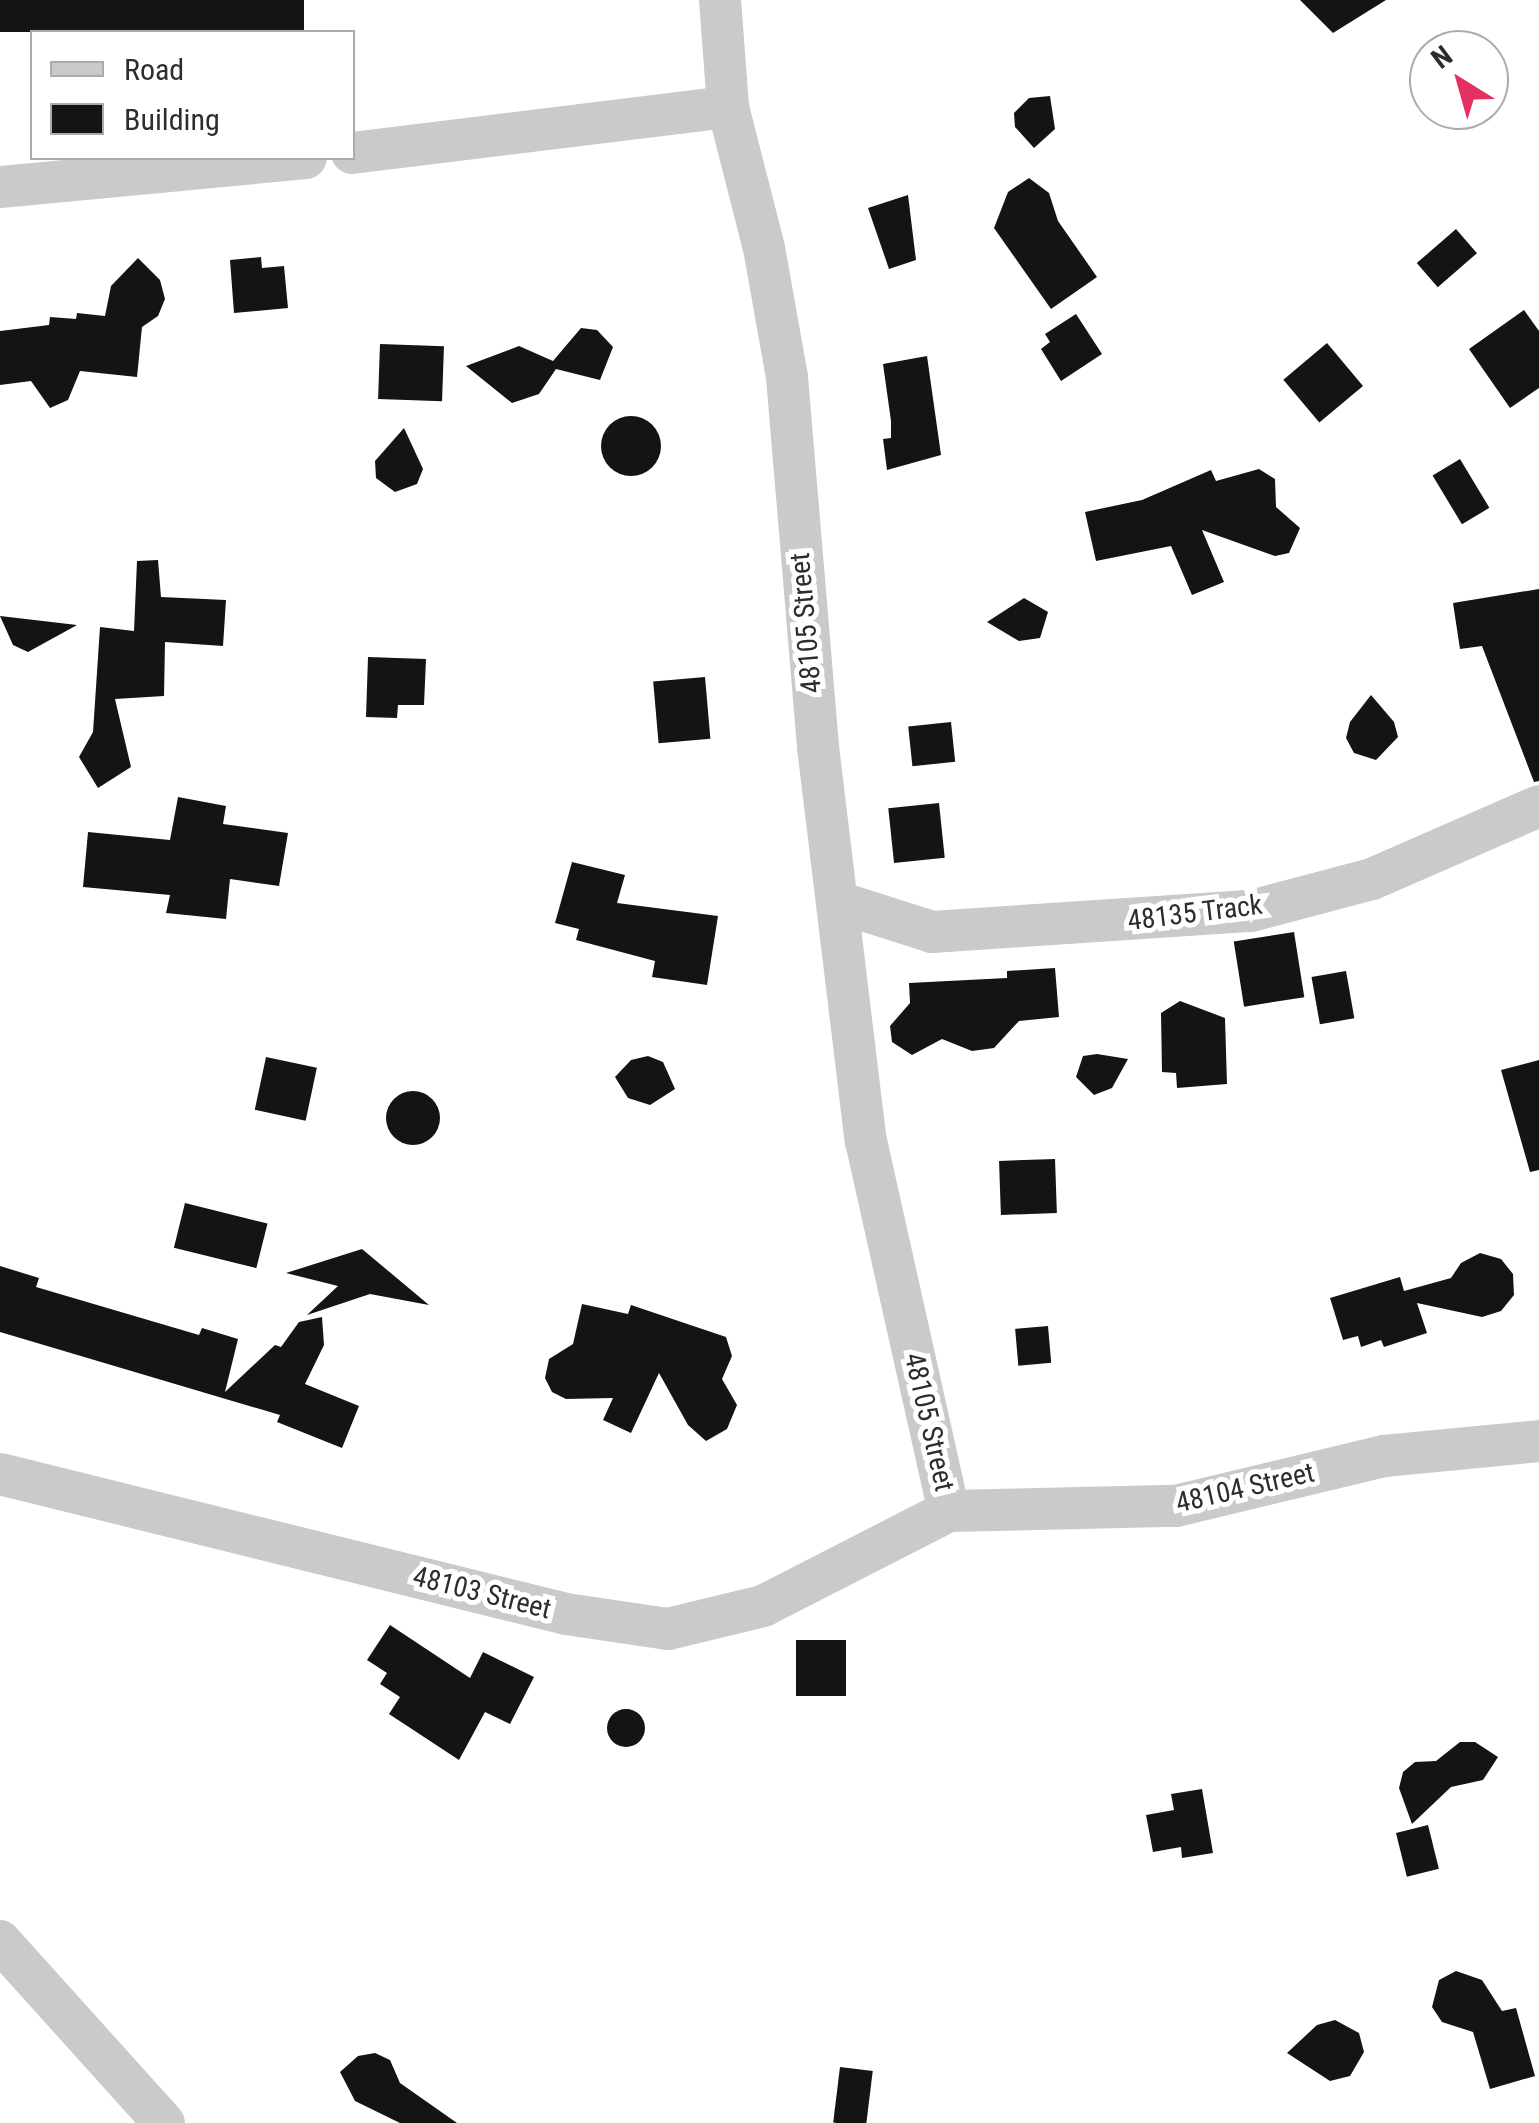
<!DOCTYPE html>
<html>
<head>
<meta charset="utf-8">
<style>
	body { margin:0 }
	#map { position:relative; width:1539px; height:2123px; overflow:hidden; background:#fff; font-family:"Roboto Condensed",sans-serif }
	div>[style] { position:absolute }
	.building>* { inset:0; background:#141414; transform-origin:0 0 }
	.round { border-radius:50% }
	.minor>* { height:42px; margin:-21px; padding:0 21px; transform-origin:21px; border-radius:21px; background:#cacaca }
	span { translate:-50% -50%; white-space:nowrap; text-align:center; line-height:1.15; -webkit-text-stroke:10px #fff; paint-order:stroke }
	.street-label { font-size:28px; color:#2d2d2d }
	.legend { position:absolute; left:30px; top:30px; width:325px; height:130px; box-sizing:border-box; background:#fff; border:2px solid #ababab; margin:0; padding:12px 18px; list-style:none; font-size:30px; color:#2d2d2d }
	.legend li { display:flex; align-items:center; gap:20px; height:50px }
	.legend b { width:50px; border:2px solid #ababab }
	.north { position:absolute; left:1409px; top:30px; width:100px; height:100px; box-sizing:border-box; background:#fff; border:2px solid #ababab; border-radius:50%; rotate:323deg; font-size:28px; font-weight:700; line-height:40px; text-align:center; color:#2d2d2d }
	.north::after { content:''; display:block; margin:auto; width:35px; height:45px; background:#e32f61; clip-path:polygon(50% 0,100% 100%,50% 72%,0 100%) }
</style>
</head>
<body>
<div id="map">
	<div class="building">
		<div style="left:0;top:0;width:304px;height:32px"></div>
		<div style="clip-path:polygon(1300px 0,1386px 0,1333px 33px)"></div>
		<div style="clip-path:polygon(1050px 96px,1055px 129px,1034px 148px,1015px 127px,1014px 113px,1029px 98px)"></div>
		<div style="clip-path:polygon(1029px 178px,1049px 193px,1058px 221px,1097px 277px,1051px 309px,994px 228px,1008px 192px)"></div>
		<div style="clip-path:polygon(908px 195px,916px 260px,889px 269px,868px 208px)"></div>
		<div style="left:1456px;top:229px;width:32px;height:52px;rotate:49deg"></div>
		<div style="clip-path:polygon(261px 257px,262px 268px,284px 266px,288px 308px,234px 313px,230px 260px)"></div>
		<div style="clip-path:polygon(138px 258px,160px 280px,165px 299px,158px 316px,142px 327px,137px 377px,80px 371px,68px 400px,50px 408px,31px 381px,0 385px,0 331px,49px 325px,50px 317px,76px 319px,77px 313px,105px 316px,111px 286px)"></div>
		<div style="clip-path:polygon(1524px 310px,1539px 331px,1539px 388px,1510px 408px,1469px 349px)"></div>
		<div style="clip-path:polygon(1076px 314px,1102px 354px,1061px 381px,1041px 349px,1050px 342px,1045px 334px)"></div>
		<div style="clip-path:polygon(581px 328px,597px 330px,613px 347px,600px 380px,556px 369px,539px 394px,512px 403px,466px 366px,519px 346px,553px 361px)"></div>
		<div style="left:1327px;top:343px;width:56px;height:57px;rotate:50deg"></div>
		<div style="left:380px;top:344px;width:64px;height:55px;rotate:2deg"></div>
		<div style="clip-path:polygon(927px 356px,941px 455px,887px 470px,883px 439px,891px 438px,891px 421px,883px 364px)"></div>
		<div class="round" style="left:601px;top:416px;width:60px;height:60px"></div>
		<div style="clip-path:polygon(404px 428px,423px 469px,417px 484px,395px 492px,376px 478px,375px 461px)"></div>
		<div style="left:1460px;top:459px;width:57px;height:32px;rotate:59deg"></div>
		<div style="clip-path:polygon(1259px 469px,1275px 479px,1276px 507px,1300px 528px,1289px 553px,1275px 556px,1202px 530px,1224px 582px,1192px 595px,1171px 546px,1096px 561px,1085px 512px,1142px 500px,1211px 470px,1216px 481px)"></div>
		<div style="clip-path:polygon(158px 560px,161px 597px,226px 600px,223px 646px,165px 642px,164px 696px,115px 699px,131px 767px,98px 788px,79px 757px,93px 732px,100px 627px,134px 631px,137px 561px)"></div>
		<div style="clip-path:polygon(1539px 589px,1539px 781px,1534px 782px,1482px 646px,1460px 649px,1453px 603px)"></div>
		<div style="clip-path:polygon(1024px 598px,1048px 612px,1040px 638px,1019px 641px,987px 622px)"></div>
		<div style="clip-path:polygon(0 616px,77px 625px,28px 652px,13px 645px)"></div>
		<div style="clip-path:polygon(368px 657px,426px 659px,424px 705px,398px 705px,397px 718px,366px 717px)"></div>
		<div style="left:705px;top:677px;width:62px;height:52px;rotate:85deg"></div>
		<div style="clip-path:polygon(1371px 695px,1394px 722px,1398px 737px,1376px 760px,1354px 753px,1346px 738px,1350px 722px)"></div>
		<div style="left:951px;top:722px;width:40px;height:43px;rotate:84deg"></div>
		<div style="clip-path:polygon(178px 797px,226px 806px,223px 824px,288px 833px,279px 886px,230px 879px,226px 919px,166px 913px,170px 895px,83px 887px,88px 832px,170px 840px)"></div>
		<div style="left:939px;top:803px;width:55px;height:51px;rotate:84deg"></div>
		<div style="clip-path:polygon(572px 862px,625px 875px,617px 903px,718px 916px,707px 985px,652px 977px,655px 961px,576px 940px,579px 929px,555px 923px)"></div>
		<div style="left:1294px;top:932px;width:66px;height:61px;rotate:81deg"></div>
		<div style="clip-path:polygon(1055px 968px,1059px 1017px,1019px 1021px,994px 1048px,972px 1051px,942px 1039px,912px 1055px,892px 1042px,890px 1026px,910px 1003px,909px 983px,1007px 978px,1007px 971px)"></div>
		<div style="left:1346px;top:971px;width:48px;height:35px;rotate:80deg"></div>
		<div style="clip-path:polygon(1180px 1001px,1225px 1018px,1227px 1084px,1177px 1088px,1176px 1073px,1162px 1072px,1161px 1013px)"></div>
		<div style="clip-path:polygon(1097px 1054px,1128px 1059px,1112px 1088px,1094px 1095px,1076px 1077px,1083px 1056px)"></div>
		<div style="clip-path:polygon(648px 1056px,663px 1062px,675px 1089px,650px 1105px,628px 1098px,615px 1077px,631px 1060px)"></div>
		<div style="left:266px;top:1057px;width:52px;height:54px;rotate:12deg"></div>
		<div style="clip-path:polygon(1539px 1060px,1539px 1170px,1530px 1172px,1501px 1070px)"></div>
		<div class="round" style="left:386px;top:1091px;width:54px;height:54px"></div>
		<div style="left:1055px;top:1159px;width:54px;height:56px;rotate:88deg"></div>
		<div style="left:185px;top:1203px;width:85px;height:46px;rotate:14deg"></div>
		<div style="clip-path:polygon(362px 1249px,429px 1305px,370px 1294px,307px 1315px,338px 1286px,286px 1273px)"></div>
		<div style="clip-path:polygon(1480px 1253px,1501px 1259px,1513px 1274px,1514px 1295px,1501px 1311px,1482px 1317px,1417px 1303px,1427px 1333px,1384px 1347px,1381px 1340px,1361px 1347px,1358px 1336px,1343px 1340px,1330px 1298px,1400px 1277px,1404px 1291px,1451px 1278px,1461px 1263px)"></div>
		<div style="clip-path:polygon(0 1266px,39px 1278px,36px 1287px,199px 1335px,202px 1328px,238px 1339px,225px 1392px,275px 1345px,281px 1347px,299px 1322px,322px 1317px,324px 1345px,305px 1384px,359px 1406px,342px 1448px,277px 1422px,280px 1415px,0 1332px)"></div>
		<div style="clip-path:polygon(582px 1304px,628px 1314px,631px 1305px,726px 1337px,732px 1356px,722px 1379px,737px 1405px,727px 1429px,706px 1441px,688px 1425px,659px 1373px,631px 1433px,603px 1420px,613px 1398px,566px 1399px,552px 1392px,545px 1378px,549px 1359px,573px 1344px)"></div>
		<div style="left:1048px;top:1326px;width:37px;height:33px;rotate:85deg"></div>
		<div style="clip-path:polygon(390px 1625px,470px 1678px,483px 1652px,534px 1677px,510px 1724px,485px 1712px,459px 1760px,389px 1714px,400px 1697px,380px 1684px,387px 1673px,367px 1660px)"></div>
		<div style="left:796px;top:1640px;width:50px;height:56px"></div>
		<div class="round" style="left:607px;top:1709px;width:38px;height:38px"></div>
		<div style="clip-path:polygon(1460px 1742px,1475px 1742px,1498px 1757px,1483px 1780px,1451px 1787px,1412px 1824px,1399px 1788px,1403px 1772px,1415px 1762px,1436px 1761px)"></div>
		<div style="clip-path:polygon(1202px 1789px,1213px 1853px,1182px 1858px,1181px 1847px,1153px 1852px,1146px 1815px,1174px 1810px,1171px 1794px)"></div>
		<div style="left:1428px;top:1825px;width:45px;height:33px;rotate:76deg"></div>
		<div style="clip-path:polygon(1456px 1971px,1482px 1980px,1502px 2011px,1516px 2008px,1535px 2076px,1490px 2089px,1473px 2032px,1442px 2022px,1432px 2007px,1439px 1980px)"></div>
		<div style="clip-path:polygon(1335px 2020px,1359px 2033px,1364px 2052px,1350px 2076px,1330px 2081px,1287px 2053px,1317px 2025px)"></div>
		<div style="clip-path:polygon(375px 2053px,390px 2060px,400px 2083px,457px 2123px,400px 2123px,355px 2101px,340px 2072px,358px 2056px)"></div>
		<div style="left:840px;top:2067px;width:33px;height:56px;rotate:7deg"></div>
	</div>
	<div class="minor">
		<div style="left:720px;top:0;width:107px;rotate:85.7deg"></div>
		<div style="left:352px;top:153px;width:379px;rotate:-7deg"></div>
		<div style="left:728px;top:107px;width:146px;rotate:75.7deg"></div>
		<div style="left:764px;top:248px;width:131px;rotate:79.9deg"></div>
		<div style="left:787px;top:377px;width:371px;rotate:85.2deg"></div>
		<div style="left:818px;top:747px;width:397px;rotate:83.1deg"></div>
		<div style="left:866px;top:1141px;width:379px;rotate:77.4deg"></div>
		<div style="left:0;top:187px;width:307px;rotate:-5.4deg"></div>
		<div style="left:838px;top:902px;width:99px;rotate:17.7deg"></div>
		<div style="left:932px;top:932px;width:320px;rotate:-3.8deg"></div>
		<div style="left:1251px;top:911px;width:125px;rotate:-14.8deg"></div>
		<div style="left:1372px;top:879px;width:182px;rotate:-23.6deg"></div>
		<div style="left:0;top:1474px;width:583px;rotate:13.89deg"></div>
		<div style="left:566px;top:1614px;width:103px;rotate:8.4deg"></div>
		<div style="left:668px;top:1629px;width:98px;rotate:-13.6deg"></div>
		<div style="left:763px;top:1606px;width:209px;rotate:-27.1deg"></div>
		<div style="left:949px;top:1511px;width:227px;rotate:-1.3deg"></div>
		<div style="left:1176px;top:1506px;width:214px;rotate:-13.5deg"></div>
		<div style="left:1384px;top:1456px;width:156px;rotate:-5.5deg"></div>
		<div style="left:0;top:1941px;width:245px;rotate:48deg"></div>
	</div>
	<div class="street-label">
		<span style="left:806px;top:623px;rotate:-95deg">48105 Street</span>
		<span style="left:1195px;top:913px;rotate:-7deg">48135 Track</span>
		<span style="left:929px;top:1422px;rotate:77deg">48105 Street</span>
		<span style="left:1245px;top:1488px;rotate:-13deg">48104 Street</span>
		<span style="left:482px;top:1593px;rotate:14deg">48103 Street</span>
	</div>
	<ul class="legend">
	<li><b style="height:12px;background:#cacaca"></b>Road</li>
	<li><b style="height:28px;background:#141414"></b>Building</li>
	</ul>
	<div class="north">N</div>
</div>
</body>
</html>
